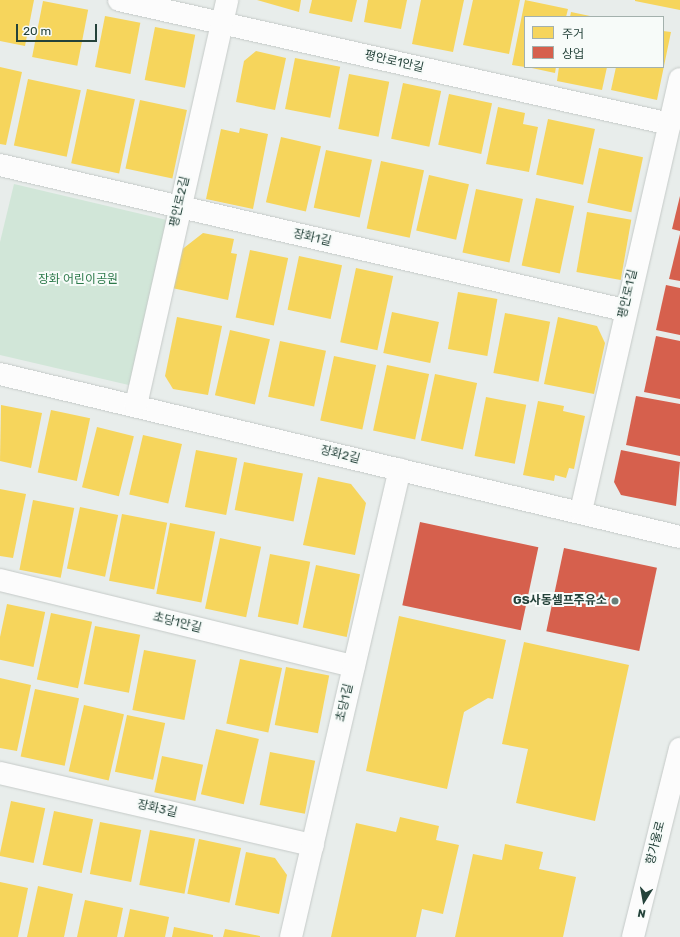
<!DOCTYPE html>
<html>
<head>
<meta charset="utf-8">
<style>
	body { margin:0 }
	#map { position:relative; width:680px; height:937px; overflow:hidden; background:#e8edeb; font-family:Rubik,"Noto Sans KR",sans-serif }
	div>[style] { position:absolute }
	.green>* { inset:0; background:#d1e6d8 }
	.homes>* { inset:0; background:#f6d55c; transform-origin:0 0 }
	.shops>* { inset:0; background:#d6604d; transform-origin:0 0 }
	.roads { filter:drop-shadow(0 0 1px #c5cac8) drop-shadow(0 0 1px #c5cac8) }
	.street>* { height:22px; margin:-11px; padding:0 11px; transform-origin:11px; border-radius:11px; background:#fcfcfc }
	.secondary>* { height:22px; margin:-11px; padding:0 11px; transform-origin:11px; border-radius:11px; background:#fcfcfc }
	.dots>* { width:11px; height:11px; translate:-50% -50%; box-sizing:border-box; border:2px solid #f7fbf9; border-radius:50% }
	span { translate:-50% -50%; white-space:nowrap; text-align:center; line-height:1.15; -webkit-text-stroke:4px #f7fbf9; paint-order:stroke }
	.street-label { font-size:12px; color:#24423a }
	.park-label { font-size:12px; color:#2d7a4b }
	.poi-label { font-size:12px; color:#24423a; font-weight:700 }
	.right { translate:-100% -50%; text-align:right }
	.legend { position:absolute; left:524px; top:16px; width:140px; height:52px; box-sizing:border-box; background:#f7fbf9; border:1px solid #a3b1ad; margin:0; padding:5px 7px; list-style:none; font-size:12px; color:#24423a }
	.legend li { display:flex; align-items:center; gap:8px; height:20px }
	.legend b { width:20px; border:1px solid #a3b1ad }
	.north { position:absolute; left:624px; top:881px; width:40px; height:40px; -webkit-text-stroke:3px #f7fbf9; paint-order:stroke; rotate:191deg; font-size:11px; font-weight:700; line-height:16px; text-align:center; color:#24423a }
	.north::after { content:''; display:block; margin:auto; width:14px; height:18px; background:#24423a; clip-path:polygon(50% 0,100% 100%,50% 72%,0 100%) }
	.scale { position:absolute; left:16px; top:24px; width:81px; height:18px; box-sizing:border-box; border:2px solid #24423a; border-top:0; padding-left:5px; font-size:12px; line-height:14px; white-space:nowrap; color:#24423a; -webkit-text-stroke:3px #f7fbf9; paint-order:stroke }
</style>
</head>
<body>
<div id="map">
	<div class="green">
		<div style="clip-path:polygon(14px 184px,171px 221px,133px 386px,0 355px,0 242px)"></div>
	</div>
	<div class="homes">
		<div style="clip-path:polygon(0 0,34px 0,25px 46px,0 41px)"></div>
		<div style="clip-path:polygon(257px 0,301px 0,299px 12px)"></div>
		<div style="clip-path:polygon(312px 0,357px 0,352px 22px,309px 13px)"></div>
		<div style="clip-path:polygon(368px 0,407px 0,401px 29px,364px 22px)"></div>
		<div style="clip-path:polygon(421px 0,464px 0,453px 52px,412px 44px)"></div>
		<div style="clip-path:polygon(473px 0,520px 0,509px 54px,463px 45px)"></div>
		<div style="clip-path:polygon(525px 0,568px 9px,566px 17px,525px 17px,525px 67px,512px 65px)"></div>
		<div style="clip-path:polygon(635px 0,680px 0,680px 10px,635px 1px)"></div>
		<div style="left:43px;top:1px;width:46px;height:57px;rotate:11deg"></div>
		<div style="clip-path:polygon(571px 12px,590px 16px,590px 17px,570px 17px)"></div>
		<div style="left:105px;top:16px;width:36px;height:52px;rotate:11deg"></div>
		<div style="left:155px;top:27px;width:41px;height:54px;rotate:11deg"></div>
		<div style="clip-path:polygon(663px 31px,671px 32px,657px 100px,611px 90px,616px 67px,663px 67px)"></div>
		<div style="clip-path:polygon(256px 51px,286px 58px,275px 110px,236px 102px,244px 61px)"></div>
		<div style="left:295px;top:58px;width:46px;height:52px;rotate:11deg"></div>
		<div style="clip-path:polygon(0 67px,22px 72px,6px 145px,0 144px)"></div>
		<div style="clip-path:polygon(527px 67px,556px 67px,555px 73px)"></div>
		<div style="clip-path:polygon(559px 67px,607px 67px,602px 90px,557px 81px)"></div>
		<div style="left:349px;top:74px;width:41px;height:56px;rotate:11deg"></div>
		<div style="left:28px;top:79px;width:54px;height:68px;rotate:12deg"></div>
		<div style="left:403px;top:83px;width:39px;height:57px;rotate:12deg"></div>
		<div style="left:87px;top:89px;width:49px;height:76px;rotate:12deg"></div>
		<div style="left:449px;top:94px;width:44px;height:52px;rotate:12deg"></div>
		<div style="left:140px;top:100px;width:48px;height:70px;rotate:12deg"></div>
		<div style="clip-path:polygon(498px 107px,525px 113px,523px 124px,538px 127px,529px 172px,486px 164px)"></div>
		<div style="left:548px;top:119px;width:48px;height:57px;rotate:12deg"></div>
		<div style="clip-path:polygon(240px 128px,268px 134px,253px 209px,206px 199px,221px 129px,239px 133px)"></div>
		<div style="left:281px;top:137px;width:41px;height:67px;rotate:13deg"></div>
		<div style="left:599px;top:148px;width:45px;height:56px;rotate:12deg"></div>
		<div style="left:326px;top:150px;width:47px;height:59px;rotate:12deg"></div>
		<div style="left:381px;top:161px;width:44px;height:69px;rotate:12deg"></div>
		<div style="left:429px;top:175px;width:41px;height:57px;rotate:13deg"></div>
		<div style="left:476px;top:189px;width:48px;height:65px;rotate:12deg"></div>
		<div style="left:536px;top:198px;width:39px;height:69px;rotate:12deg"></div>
		<div style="left:587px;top:212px;width:45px;height:61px;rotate:10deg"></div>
		<div style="clip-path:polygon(203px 233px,234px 239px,231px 253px,237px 254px,228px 300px,172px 288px,180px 251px)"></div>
		<div style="left:250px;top:250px;width:39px;height:69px;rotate:12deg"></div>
		<div style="left:299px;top:256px;width:44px;height:55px;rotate:12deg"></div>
		<div style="left:356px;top:268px;width:38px;height:76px;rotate:12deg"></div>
		<div style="left:458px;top:292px;width:40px;height:58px;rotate:10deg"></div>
		<div style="left:392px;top:312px;width:48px;height:42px;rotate:12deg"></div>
		<div style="left:505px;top:313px;width:46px;height:61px;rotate:11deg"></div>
		<div style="clip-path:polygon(177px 317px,222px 326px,208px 395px,173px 389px,165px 376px)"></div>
		<div style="clip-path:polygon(558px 317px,597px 326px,605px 343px,594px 394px,544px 384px)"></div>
		<div style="left:230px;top:330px;width:41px;height:67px;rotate:13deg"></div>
		<div style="left:280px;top:341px;width:47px;height:57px;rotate:12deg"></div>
		<div style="left:334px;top:356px;width:43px;height:66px;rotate:12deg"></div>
		<div style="left:387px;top:365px;width:43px;height:67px;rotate:12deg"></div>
		<div style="left:435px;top:374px;width:43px;height:68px;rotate:12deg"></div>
		<div style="left:486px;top:397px;width:41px;height:60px;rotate:11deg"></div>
		<div style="clip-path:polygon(538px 401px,564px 406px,563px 411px,585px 416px,574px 469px,569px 468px,566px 478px,555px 475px,554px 481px,523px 475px)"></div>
		<div style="clip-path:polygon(1px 405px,42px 413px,31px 468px,0 461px)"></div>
		<div style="left:51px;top:410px;width:40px;height:64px;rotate:12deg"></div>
		<div style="left:97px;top:427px;width:38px;height:62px;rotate:14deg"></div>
		<div style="left:143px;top:435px;width:40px;height:61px;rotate:13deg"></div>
		<div style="left:196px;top:450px;width:42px;height:58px;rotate:11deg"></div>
		<div style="left:244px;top:462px;width:60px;height:49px;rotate:11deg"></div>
		<div style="clip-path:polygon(318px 477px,351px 484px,366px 503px,355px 555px,303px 545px)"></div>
		<div style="clip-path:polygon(0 489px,26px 494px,13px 558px,0 556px)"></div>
		<div style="left:33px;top:500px;width:42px;height:71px;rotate:11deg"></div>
		<div style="left:80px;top:507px;width:39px;height:63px;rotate:12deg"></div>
		<div style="left:122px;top:514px;width:46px;height:68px;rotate:11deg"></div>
		<div style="left:170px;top:523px;width:46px;height:72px;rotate:11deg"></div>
		<div style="left:220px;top:538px;width:42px;height:72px;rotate:12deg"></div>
		<div style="left:270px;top:554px;width:41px;height:64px;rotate:11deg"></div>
		<div style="left:316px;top:565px;width:45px;height:64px;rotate:12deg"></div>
		<div style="left:7px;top:604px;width:39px;height:56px;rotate:12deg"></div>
		<div style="left:51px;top:613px;width:42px;height:68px;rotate:12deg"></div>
		<div style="clip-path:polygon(399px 616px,506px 640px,493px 699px,488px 698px,464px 712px,447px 789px,366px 771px)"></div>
		<div style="left:95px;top:626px;width:46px;height:59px;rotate:11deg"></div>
		<div style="clip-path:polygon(524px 642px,629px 665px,595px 821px,516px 803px,528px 749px,502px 744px)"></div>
		<div style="left:144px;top:650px;width:53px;height:61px;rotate:11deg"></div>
		<div style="left:240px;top:659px;width:43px;height:66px;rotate:12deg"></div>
		<div style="left:286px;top:667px;width:44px;height:59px;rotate:11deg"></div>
		<div style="clip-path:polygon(0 678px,31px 685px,17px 751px,0 748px)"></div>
		<div style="left:35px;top:689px;width:45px;height:69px;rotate:12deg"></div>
		<div style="left:84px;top:705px;width:41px;height:68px;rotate:13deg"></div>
		<div style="left:127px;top:715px;width:39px;height:58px;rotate:12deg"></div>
		<div style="left:216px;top:729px;width:44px;height:67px;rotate:13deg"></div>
		<div style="left:270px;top:752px;width:46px;height:54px;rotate:11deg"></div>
		<div style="left:162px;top:756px;width:42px;height:37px;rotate:12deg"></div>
		<div style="left:11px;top:801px;width:35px;height:56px;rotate:12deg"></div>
		<div style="left:54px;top:811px;width:40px;height:55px;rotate:12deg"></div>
		<div style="clip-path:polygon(400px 817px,439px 826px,436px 840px,459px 845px,443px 914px,422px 909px,416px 937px,331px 937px,356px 823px,396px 832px)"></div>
		<div style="left:100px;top:822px;width:42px;height:53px;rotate:11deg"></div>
		<div style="left:150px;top:830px;width:46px;height:56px;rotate:11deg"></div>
		<div style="left:199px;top:839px;width:43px;height:56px;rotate:12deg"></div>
		<div style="clip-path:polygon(505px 844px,543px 852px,539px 869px,576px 877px,563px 937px,455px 937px,473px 854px,502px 860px)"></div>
		<div style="clip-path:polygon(246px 852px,275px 858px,287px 875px,279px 914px,235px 905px)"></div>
		<div style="clip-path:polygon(0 882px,28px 888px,18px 937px,0 937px)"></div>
		<div style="clip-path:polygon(38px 886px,73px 894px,64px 937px,27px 937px)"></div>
		<div style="clip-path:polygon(85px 900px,123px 908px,117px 937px,77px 937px)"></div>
		<div style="clip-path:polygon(130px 909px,169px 917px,165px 937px,124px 937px)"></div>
		<div style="clip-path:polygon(174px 927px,213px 935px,213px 937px,172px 937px)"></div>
		<div style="clip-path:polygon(225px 929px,260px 936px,260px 937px,223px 937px)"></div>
	</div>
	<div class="shops">
		<div style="clip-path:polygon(680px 196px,680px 231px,672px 229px)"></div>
		<div style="clip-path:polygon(680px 234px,680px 281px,669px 279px)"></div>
		<div style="clip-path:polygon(666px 285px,680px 288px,680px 335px,656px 330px)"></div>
		<div style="clip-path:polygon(656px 336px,680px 341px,680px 399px,644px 392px)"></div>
		<div style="clip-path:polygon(636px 396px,680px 404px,680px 456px,626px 445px)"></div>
		<div style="clip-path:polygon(621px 450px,680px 462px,676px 506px,621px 495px,614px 482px)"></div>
		<div style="left:420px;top:522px;width:121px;height:85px;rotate:12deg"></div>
		<div style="left:564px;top:548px;width:95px;height:85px;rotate:12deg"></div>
	</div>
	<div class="roads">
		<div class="street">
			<div style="left:119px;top:0;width:565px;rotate:12.68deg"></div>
			<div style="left:0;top:165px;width:641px;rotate:13.08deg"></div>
			<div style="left:0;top:374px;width:699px;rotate:13.48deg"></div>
			<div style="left:136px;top:405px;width:415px;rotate:-77.3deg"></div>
			<div style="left:581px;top:511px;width:443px;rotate:-77.1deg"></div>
			<div style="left:0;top:580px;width:364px;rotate:13.7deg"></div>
			<div style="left:0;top:773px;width:321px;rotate:13deg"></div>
			<div style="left:291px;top:937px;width:480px;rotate:-76.9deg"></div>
		</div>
		<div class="secondary">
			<div style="left:633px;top:937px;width:194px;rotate:-76deg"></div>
		</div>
	</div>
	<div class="dots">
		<div style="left:615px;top:601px;background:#697e78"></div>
	</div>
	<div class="street-label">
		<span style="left:394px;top:62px;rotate:13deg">평안로1안길</span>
		<span style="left:180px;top:202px;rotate:-77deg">평안로2길</span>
		<span style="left:312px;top:238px;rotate:13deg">장화1길</span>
		<span style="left:628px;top:294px;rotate:-77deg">평안로1길</span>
		<span style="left:340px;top:455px;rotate:14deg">장화2길</span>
		<span style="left:177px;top:623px;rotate:14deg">초당1안길</span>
		<span style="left:345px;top:703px;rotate:-77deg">초당1길</span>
		<span style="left:157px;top:809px;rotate:13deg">장화3길</span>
		<span style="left:656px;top:843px;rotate:-76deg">항가울로</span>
	</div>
	<div class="park-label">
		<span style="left:78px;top:280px">장화 어린이공원</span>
	</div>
	<div class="poi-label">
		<span class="right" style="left:607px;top:601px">GS사동셀프주유소</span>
	</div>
	<ul class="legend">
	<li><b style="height:11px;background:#f6d55c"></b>주거</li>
	<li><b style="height:11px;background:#d6604d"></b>상업</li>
	</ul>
	<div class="north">N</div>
	<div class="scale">20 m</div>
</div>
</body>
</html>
